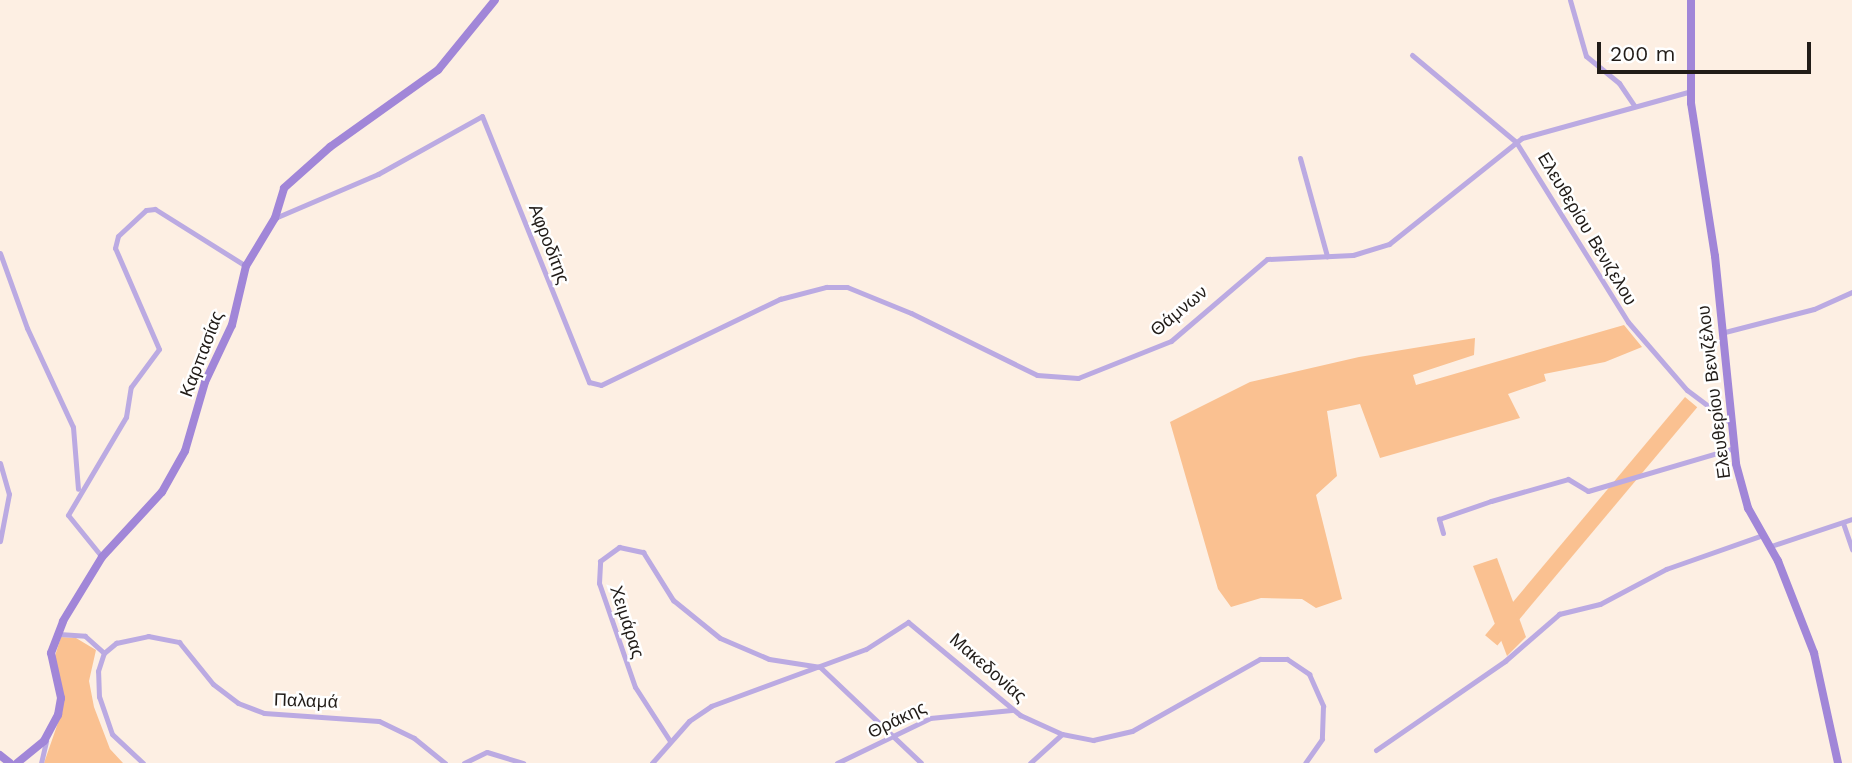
<!DOCTYPE html>
<html>
<head>
<meta charset="utf-8">
<style>
	body { margin:0 }
	#map { position:relative; width:1852px; height:763px; overflow:hidden; background:#fdefe3; font-family:"Work Sans",sans-serif }
	div>[style] { position:absolute }
	.green>* { inset:0; background:#fac191; transform-origin:0 0 }
	.street>* { height:5px; margin:-2.5px; padding:0 2.5px; transform-origin:2.5px; border-radius:2.5px; background:#bbaae2 }
	.secondary>* { height:8px; margin:-4px; padding:0 4px; transform-origin:4px; border-radius:4px; background:#a186d8 }
	span { translate:-50% -50%; white-space:nowrap; text-align:center; line-height:1.15; -webkit-text-stroke:5px #fff; paint-order:stroke }
	.street-label { font-size:18px; color:#211c18 }
	.scale { position:absolute; left:1597px; top:42px; width:214px; height:32px; box-sizing:border-box; border:4px solid #211c18; border-top:0; padding-left:9px; font-size:21px; line-height:24px; white-space:nowrap; color:#211c18; -webkit-text-stroke:5px #fff; paint-order:stroke }
</style>
</head>
<body>
<div id="map">
	<div class="green">
		<div style="clip-path:polygon(1624px 325px,1642px 347px,1605px 362px,1544px 374px,1546px 381px,1508px 394px,1520px 418px,1380px 458px,1360px 404px,1327px 411px,1337px 476px,1316px 495px,1342px 599px,1316px 608px,1302px 599px,1261px 598px,1231px 607px,1218px 589px,1170px 422px,1250px 382px,1359px 357px,1475px 338px,1474px 355px,1413px 375px,1416px 385px)"></div>
		<div style="left:1685px;top:397px;width:16px;height:311px;rotate:40deg"></div>
		<div style="clip-path:polygon(1497px 558px,1526px 637px,1507px 656px,1473px 566px)"></div>
		<div style="clip-path:polygon(61px 637px,76px 638px,96px 650px,89px 681px,94px 707px,110px 749px,123px 763px,44px 763px,61px 714px,54px 659px)"></div>
	</div>
	<div class="street">
		<div style="left:1570px;top:0;width:58px;rotate:74.1deg"></div>
		<div style="left:1586px;top:56px;width:43px;rotate:39.3deg"></div>
		<div style="left:1619px;top:83px;width:27px;rotate:56deg"></div>
		<div style="left:1412px;top:55px;width:136px;rotate:39.9deg"></div>
		<div style="left:1516px;top:142px;width:212px;rotate:58.1deg"></div>
		<div style="left:1628px;top:322px;width:90px;rotate:49.1deg"></div>
		<div style="left:1687px;top:390px;width:55px;rotate:36.9deg"></div>
		<div style="left:1300px;top:158px;width:102px;rotate:74.6deg"></div>
		<div style="left:275px;top:218px;width:112px;rotate:-23.1deg"></div>
		<div style="left:378px;top:174px;width:119px;rotate:-29.1deg"></div>
		<div style="left:482px;top:116px;width:287px;rotate:68.1deg"></div>
		<div style="left:589px;top:382px;width:12px;rotate:14deg"></div>
		<div style="left:601px;top:385px;width:199px;rotate:-25.7deg"></div>
		<div style="left:780px;top:299px;width:48px;rotate:-14.6deg"></div>
		<div style="left:826px;top:287px;width:21px"></div>
		<div style="left:847px;top:287px;width:69px;rotate:22.1deg"></div>
		<div style="left:911px;top:313px;width:140px;rotate:26.2deg"></div>
		<div style="left:1037px;top:375px;width:41px;rotate:4.2deg"></div>
		<div style="left:1078px;top:378px;width:100px;rotate:-21.7deg"></div>
		<div style="left:1171px;top:341px;width:126px;rotate:-40.5deg"></div>
		<div style="left:1267px;top:259px;width:86px;rotate:-2.7deg"></div>
		<div style="left:1353px;top:255px;width:38px;rotate:-17deg"></div>
		<div style="left:1389px;top:244px;width:170px;rotate:-38.6deg"></div>
		<div style="left:1522px;top:138px;width:175px;rotate:-15.5deg"></div>
		<div style="left:0;top:253px;width:80px;rotate:70.2deg"></div>
		<div style="left:27px;top:328px;width:109px;rotate:65.1deg"></div>
		<div style="left:73px;top:427px;width:62px;rotate:85.4deg"></div>
		<div style="left:1721px;top:333px;width:96px;rotate:-14.5deg"></div>
		<div style="left:1814px;top:309px;width:42px;rotate:-24.1deg"></div>
		<div style="left:0;top:463px;width:32px;rotate:74deg"></div>
		<div style="left:9px;top:494px;width:48px;rotate:100.8deg"></div>
		<div style="left:1843px;top:523px;width:28px;rotate:71deg"></div>
		<div style="left:1443px;top:533px;width:15px;rotate:-106deg"></div>
		<div style="left:1439px;top:519px;width:55px;rotate:-19.1deg"></div>
		<div style="left:1491px;top:501px;width:80px;rotate:-15.9deg"></div>
		<div style="left:1568px;top:479px;width:23px;rotate:31deg"></div>
		<div style="left:1588px;top:491px;width:152px;rotate:-16.4deg"></div>
		<div style="left:1771px;top:546px;width:85px;rotate:-18.4deg"></div>
		<div style="left:102px;top:557px;width:54px;rotate:-129deg"></div>
		<div style="left:68px;top:515px;width:114px;rotate:-59.4deg"></div>
		<div style="left:126px;top:417px;width:30px;rotate:-81deg"></div>
		<div style="left:131px;top:387px;width:47px;rotate:-53.6deg"></div>
		<div style="left:159px;top:349px;width:110px;rotate:-113.5deg"></div>
		<div style="left:115px;top:248px;width:12px;rotate:-76deg"></div>
		<div style="left:118px;top:236px;width:38px;rotate:-43deg"></div>
		<div style="left:146px;top:210px;width:9px;rotate:-6deg"></div>
		<div style="left:155px;top:209px;width:107px;rotate:32.1deg"></div>
		<div style="left:59px;top:634px;width:26px;rotate:4deg"></div>
		<div style="left:85px;top:636px;width:25px;rotate:42deg"></div>
		<div style="left:670px;top:741px;width:64px;rotate:-122.9deg"></div>
		<div style="left:635px;top:687px;width:110px;rotate:-109.1deg"></div>
		<div style="left:599px;top:583px;width:22px;rotate:-87deg"></div>
		<div style="left:600px;top:561px;width:24px;rotate:-36deg"></div>
		<div style="left:619px;top:547px;width:25px;rotate:12deg"></div>
		<div style="left:643px;top:552px;width:57px;rotate:58deg"></div>
		<div style="left:673px;top:600px;width:60px;rotate:39deg"></div>
		<div style="left:720px;top:638px;width:53px;rotate:23.2deg"></div>
		<div style="left:769px;top:659px;width:52px;rotate:8.9deg"></div>
		<div style="left:820px;top:667px;width:139px;rotate:43.5deg"></div>
		<div style="left:1376px;top:750px;width:157px;rotate:-34.6deg"></div>
		<div style="left:1505px;top:661px;width:72px;rotate:-41deg"></div>
		<div style="left:1559px;top:614px;width:42px;rotate:-13.7deg"></div>
		<div style="left:1600px;top:604px;width:75px;rotate:-27.9deg"></div>
		<div style="left:1666px;top:569px;width:103px;rotate:-19.3deg"></div>
		<div style="left:41px;top:763px;width:23px;rotate:-77deg"></div>
		<div style="left:143px;top:763px;width:42px;rotate:-136.9deg"></div>
		<div style="left:112px;top:734px;width:39px;rotate:-109deg"></div>
		<div style="left:99px;top:697px;width:26px;rotate:-92deg"></div>
		<div style="left:98px;top:671px;width:19px;rotate:-72deg"></div>
		<div style="left:104px;top:653px;width:16px;rotate:-40deg"></div>
		<div style="left:116px;top:643px;width:33px;rotate:-12deg"></div>
		<div style="left:148px;top:636px;width:32px;rotate:11deg"></div>
		<div style="left:179px;top:642px;width:54px;rotate:51deg"></div>
		<div style="left:213px;top:684px;width:31px;rotate:37deg"></div>
		<div style="left:238px;top:703px;width:28px;rotate:21deg"></div>
		<div style="left:264px;top:713px;width:115px;rotate:4deg"></div>
		<div style="left:379px;top:721px;width:39px;rotate:26deg"></div>
		<div style="left:414px;top:738px;width:40px;rotate:39deg"></div>
		<div style="left:464px;top:763px;width:25px;rotate:-26deg"></div>
		<div style="left:487px;top:752px;width:38px;rotate:17deg"></div>
		<div style="left:652px;top:763px;width:56px;rotate:-48.6deg"></div>
		<div style="left:689px;top:721px;width:27px;rotate:-34deg"></div>
		<div style="left:711px;top:706px;width:165px;rotate:-20.2deg"></div>
		<div style="left:866px;top:649px;width:50px;rotate:-32.7deg"></div>
		<div style="left:908px;top:622px;width:146px;rotate:39.7deg"></div>
		<div style="left:1020px;top:715px;width:46px;rotate:24.3deg"></div>
		<div style="left:1062px;top:734px;width:32px;rotate:11deg"></div>
		<div style="left:1093px;top:740px;width:40px;rotate:-13deg"></div>
		<div style="left:1132px;top:731px;width:147px;rotate:-29.4deg"></div>
		<div style="left:1260px;top:659px;width:27px"></div>
		<div style="left:1287px;top:659px;width:27px;rotate:34deg"></div>
		<div style="left:1309px;top:674px;width:35px;rotate:66deg"></div>
		<div style="left:1323px;top:706px;width:33px;rotate:92deg"></div>
		<div style="left:1322px;top:739px;width:29px;rotate:125deg"></div>
		<div style="left:837px;top:763px;width:103px;rotate:-25.8deg"></div>
		<div style="left:930px;top:718px;width:82px;rotate:-5.6deg"></div>
		<div style="left:1030px;top:763px;width:43px;rotate:-42.2deg"></div>
	</div>
	<div class="secondary">
		<div style="left:1691px;top:0;width:103px;rotate:90deg"></div>
		<div style="left:1691px;top:103px;width:155px;rotate:81.1deg"></div>
		<div style="left:1715px;top:256px;width:209px;rotate:84.2deg"></div>
		<div style="left:1736px;top:464px;width:46px;rotate:74.7deg"></div>
		<div style="left:1748px;top:508px;width:61px;rotate:60.5deg"></div>
		<div style="left:1778px;top:561px;width:99px;rotate:68.6deg"></div>
		<div style="left:1814px;top:653px;width:113px;rotate:77.7deg"></div>
		<div style="left:0;top:755px;width:13px;rotate:39deg"></div>
		<div style="left:17px;top:763px;width:35px;rotate:-39deg"></div>
		<div style="left:44px;top:741px;width:30px;rotate:-62deg"></div>
		<div style="left:58px;top:715px;width:17px;rotate:-80deg"></div>
		<div style="left:61px;top:698px;width:46px;rotate:-102.5deg"></div>
		<div style="left:51px;top:653px;width:34px;rotate:-69deg"></div>
		<div style="left:63px;top:621px;width:75px;rotate:-58.6deg"></div>
		<div style="left:102px;top:557px;width:88px;rotate:-47.3deg"></div>
		<div style="left:162px;top:492px;width:47px;rotate:-60.7deg"></div>
		<div style="left:185px;top:451px;width:72px;rotate:-73.8deg"></div>
		<div style="left:205px;top:382px;width:63px;rotate:-64.7deg"></div>
		<div style="left:232px;top:325px;width:61px;rotate:-76.7deg"></div>
		<div style="left:246px;top:266px;width:56px;rotate:-58.9deg"></div>
		<div style="left:275px;top:218px;width:31px;rotate:-73deg"></div>
		<div style="left:284px;top:188px;width:62px;rotate:-41.7deg"></div>
		<div style="left:330px;top:147px;width:133px;rotate:-35.5deg"></div>
		<div style="left:438px;top:70px;width:90px;rotate:-50.8deg"></div>
	</div>
	<div class="street-label">
		<span style="left:1587px;top:229px;rotate:59deg">Ελευθερίου Βενιζελου</span>
		<span style="left:549px;top:244px;rotate:69deg">Αφροδίτης</span>
		<span style="left:1179px;top:311px;rotate:-40deg">Θάμνων</span>
		<span style="left:202px;top:354px;rotate:-69deg">Καρπασίας</span>
		<span style="left:1714px;top:392px;rotate:-97deg">Ελευθερίου Βενιζέλου</span>
		<span style="left:627px;top:622px;rotate:72deg">Χειμάρας</span>
		<span style="left:988px;top:668px;rotate:41deg">Μακεδονίας</span>
		<span style="left:306px;top:701px;rotate:2deg">Παλαμά</span>
		<span style="left:897px;top:720px;rotate:-26deg">Θράκης</span>
	</div>
	<div class="scale">200 m</div>
</div>
</body>
</html>
